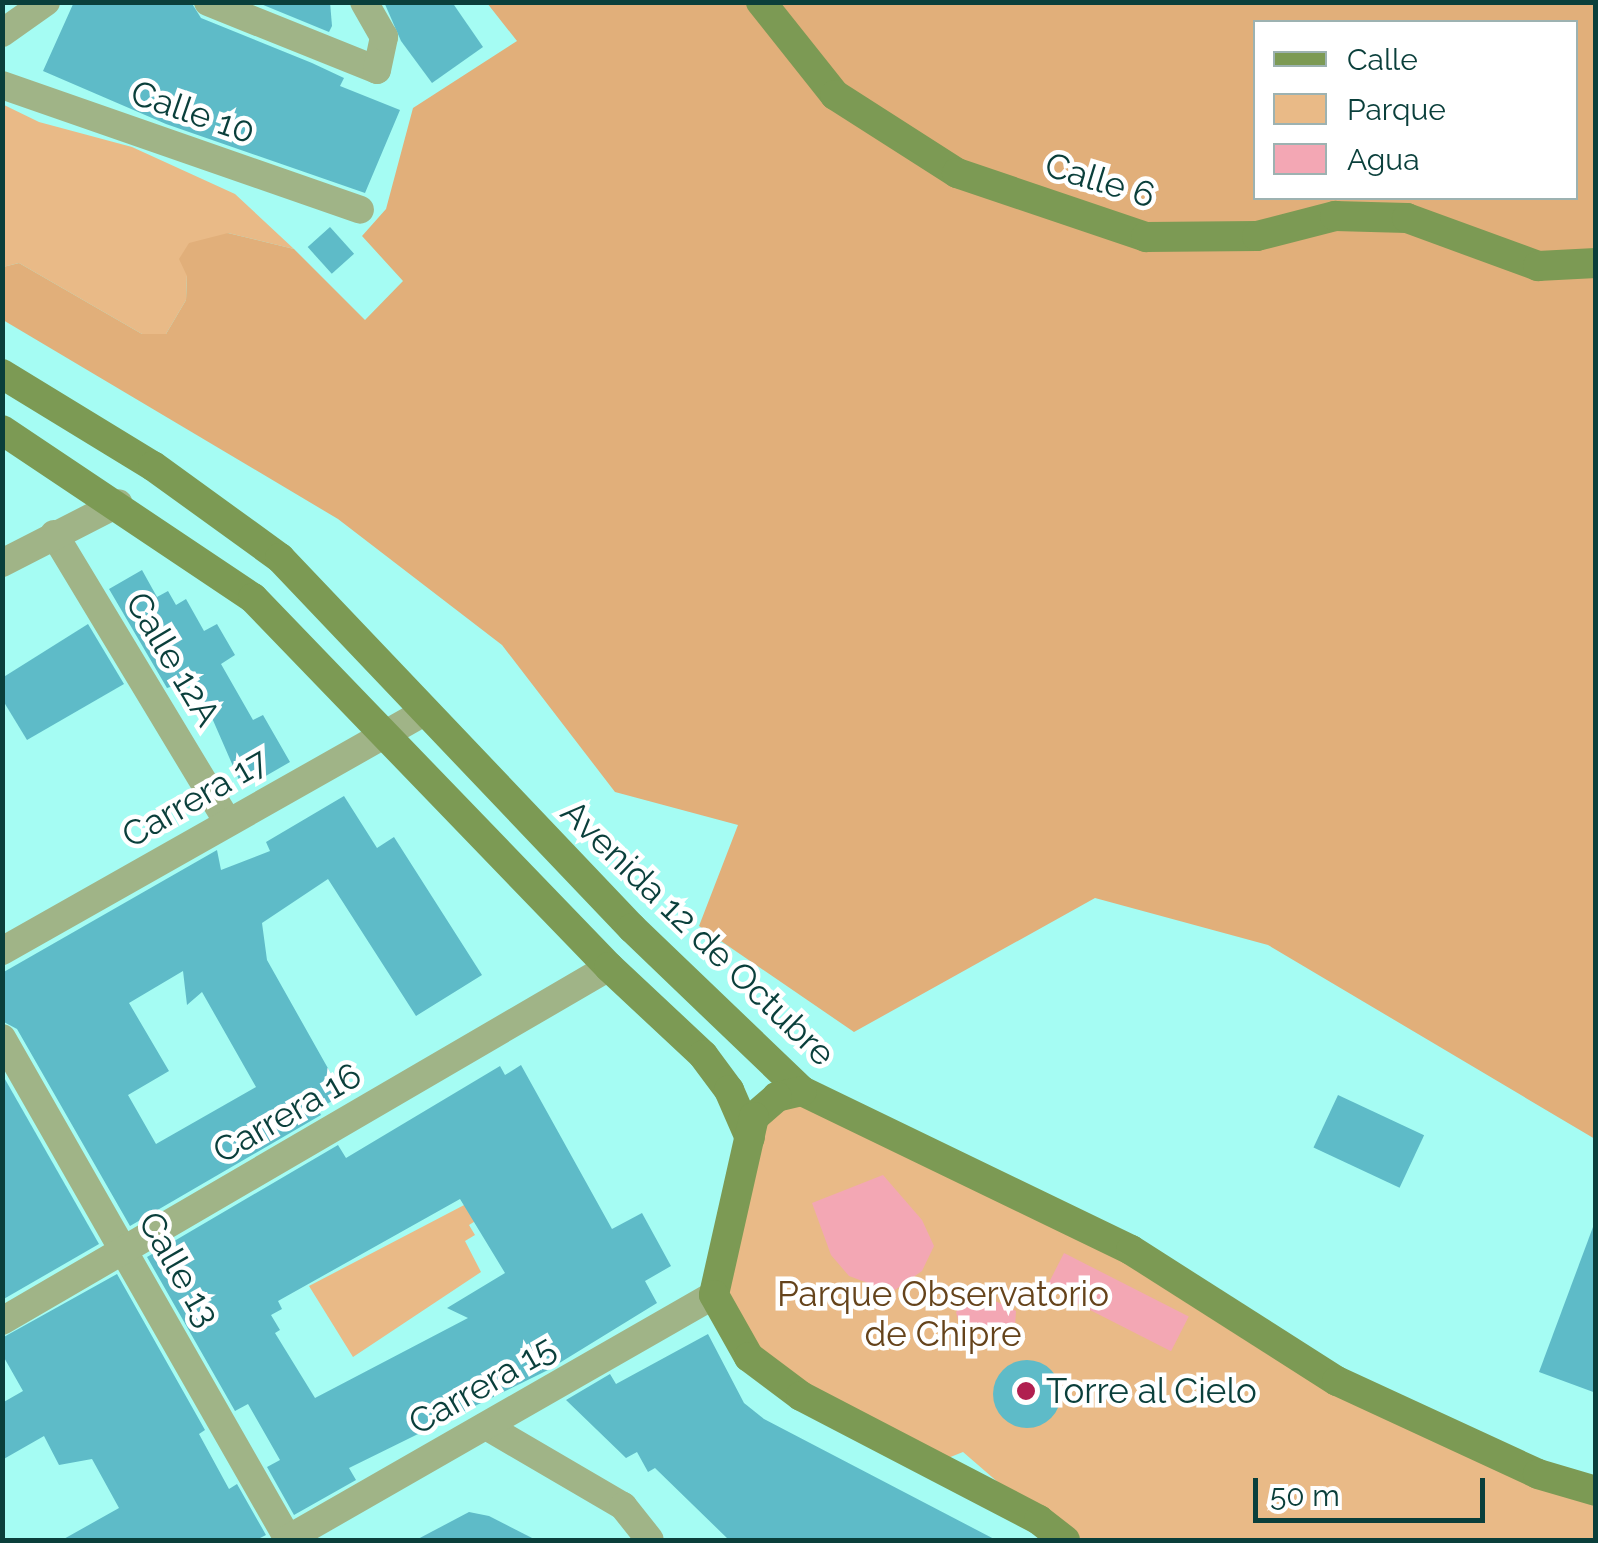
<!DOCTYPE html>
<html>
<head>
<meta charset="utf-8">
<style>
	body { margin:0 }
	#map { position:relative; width:1598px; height:1543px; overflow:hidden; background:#a5fcf3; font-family:Raleway,sans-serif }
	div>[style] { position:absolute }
	.green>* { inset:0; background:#e9ba87 }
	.forest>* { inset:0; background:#e1af7a }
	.water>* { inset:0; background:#f3a7b4; transform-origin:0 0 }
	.building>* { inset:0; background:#5ebbc8; transform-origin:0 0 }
	.round { border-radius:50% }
	.street>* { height:28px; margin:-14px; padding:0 14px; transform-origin:14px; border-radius:14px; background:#a0b487 }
	.secondary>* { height:30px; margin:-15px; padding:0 15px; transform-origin:15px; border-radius:15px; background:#7c9a54 }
	.dots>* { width:28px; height:28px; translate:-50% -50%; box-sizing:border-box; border:5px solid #fff; border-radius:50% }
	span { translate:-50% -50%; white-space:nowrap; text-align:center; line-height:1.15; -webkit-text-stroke:9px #fff; paint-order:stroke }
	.street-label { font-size:35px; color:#0a3f3b }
	.park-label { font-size:35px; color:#65431b }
	.poi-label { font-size:35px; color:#0a3f3b }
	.left { translate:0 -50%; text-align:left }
	.frame { position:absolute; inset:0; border:5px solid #0a3f3b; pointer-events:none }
	.legend { position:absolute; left:1253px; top:20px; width:325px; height:180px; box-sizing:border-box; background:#fff; border:2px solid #9db2b1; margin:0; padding:12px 18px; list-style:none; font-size:30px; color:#0a3f3b }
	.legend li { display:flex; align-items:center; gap:20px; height:50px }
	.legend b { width:50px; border:2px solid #9db2b1 }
	.scale { position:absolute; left:1253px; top:1478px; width:232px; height:45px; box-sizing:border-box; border:5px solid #0a3f3b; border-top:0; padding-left:12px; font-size:30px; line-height:35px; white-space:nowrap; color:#0a3f3b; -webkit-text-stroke:8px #fff; paint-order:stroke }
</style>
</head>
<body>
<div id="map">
	<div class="green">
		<div style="clip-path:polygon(2px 104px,39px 122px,132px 147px,235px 194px,294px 249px,228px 233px,187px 275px,186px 300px,166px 334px,142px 334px,19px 263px,3px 267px)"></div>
		<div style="clip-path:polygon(802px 1091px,1131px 1250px,1337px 1381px,1595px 1506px,1595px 1540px,1065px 1540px,963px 1452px,933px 1464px,801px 1396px,714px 1295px,750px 1138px)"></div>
		<div style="clip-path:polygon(468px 1203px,477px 1220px,469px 1225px,475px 1235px,465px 1241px,481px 1272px,353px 1357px,309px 1286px)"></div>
	</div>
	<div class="forest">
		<div style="clip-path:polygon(evenodd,487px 3px,1595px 3px,1595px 1139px,1268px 945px,1095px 898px,854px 1032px,699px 926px,738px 825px,615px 792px,502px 645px,338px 519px,3px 320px,3px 267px,19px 263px,142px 334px,166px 334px,186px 300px,187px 276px,179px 259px,189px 243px,228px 233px,294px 249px,365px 320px,403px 281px,362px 236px,386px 209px,413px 108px,517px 41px,487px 3px,1256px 22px,1576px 22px,1576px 198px,1256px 198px,1256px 22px)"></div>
	</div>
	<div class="water">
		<div style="clip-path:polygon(883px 1175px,922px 1220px,934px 1246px,922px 1271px,892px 1292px,849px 1276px,831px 1255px,812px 1203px)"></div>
		<div style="left:1064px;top:1253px;width:140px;height:39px;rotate:27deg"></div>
		<div style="clip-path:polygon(989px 1298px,1016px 1311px,1015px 1326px,1001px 1335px,960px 1328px,956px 1312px,967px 1299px)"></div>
	</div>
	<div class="building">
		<div style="clip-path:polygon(74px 2px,191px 2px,201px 18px,312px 63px,344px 78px,340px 86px,400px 110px,365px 193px,166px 124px,43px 71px)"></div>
		<div style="clip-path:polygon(256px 2px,330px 2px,332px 26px,329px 32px)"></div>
		<div style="clip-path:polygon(384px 2px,452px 2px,483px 47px,432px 83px,401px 41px)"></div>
		<div style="left:330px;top:227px;width:36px;height:30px;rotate:48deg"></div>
		<div style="clip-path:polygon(142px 570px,157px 597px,168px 591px,176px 605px,186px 599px,204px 631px,217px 624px,235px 655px,221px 664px,253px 720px,263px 715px,290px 762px,243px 789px,195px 679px,167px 688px,109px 589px)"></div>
		<div style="clip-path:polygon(88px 624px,124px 684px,27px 740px,2px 699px,2px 678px)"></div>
		<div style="clip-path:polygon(evenodd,344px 796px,377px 848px,394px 837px,482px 975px,416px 1016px,328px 879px,262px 923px,267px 960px,343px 1095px,318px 1109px,321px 1115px,130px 1226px,17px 1029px,2px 1021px,2px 973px,217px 850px,221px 870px,270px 851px,266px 842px,344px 796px,183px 971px,187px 1005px,202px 992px,256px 1087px,156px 1144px,128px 1095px,169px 1071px,129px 1003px,183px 971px)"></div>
		<div style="clip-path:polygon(evenodd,521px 1065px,612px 1229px,642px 1213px,671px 1266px,645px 1281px,657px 1303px,548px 1370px,349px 1468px,356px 1480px,294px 1515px,267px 1467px,280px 1460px,248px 1404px,235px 1411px,147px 1257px,338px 1145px,346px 1158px,500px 1066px,505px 1075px,521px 1065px,460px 1199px,505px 1273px,447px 1308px,468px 1318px,315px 1398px,275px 1333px,280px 1330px,271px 1315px,282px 1309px,278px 1301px,460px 1199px)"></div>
		<div style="clip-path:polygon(2px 1074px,99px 1244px,2px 1300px)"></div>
		<div style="left:1338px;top:1095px;width:95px;height:58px;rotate:25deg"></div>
		<div style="clip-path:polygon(1593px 1227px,1596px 1227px,1596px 1393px,1539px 1372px)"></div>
		<div style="clip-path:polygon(117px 1274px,205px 1430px,199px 1434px,229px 1489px,237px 1484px,266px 1535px,256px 1540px,62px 1540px,119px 1508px,92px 1459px,59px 1465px,44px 1436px,2px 1460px,2px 1403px,23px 1391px,2px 1354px,2px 1338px)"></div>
		<div style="clip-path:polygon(708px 1334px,744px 1403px,764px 1419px,996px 1540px,729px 1540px,655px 1468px,648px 1472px,637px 1452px,626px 1458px,566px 1400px,610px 1374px,616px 1384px)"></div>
		<div class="round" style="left:993px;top:1360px;width:68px;height:68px"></div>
		<div style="clip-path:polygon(469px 1512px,489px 1516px,536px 1540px,416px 1540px)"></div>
	</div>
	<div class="street">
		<div style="left:208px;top:2px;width:182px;rotate:21.9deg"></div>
		<div style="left:377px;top:70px;width:34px;rotate:-78deg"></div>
		<div style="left:384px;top:37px;width:40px;rotate:-119.7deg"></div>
		<div style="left:2px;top:33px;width:54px;rotate:-35.2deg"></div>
		<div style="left:2px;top:85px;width:379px;rotate:19.2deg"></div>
		<div style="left:54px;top:534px;width:337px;rotate:58.9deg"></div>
		<div style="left:2px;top:563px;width:131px;rotate:-27.1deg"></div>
		<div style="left:2px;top:951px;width:485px;rotate:-29.5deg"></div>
		<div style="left:2px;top:1038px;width:577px;rotate:60.28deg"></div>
		<div style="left:2px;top:1321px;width:703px;rotate:-30.25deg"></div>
		<div style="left:486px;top:1426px;width:159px;rotate:30.3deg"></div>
		<div style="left:623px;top:1506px;width:43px;rotate:51.5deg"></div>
		<div style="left:286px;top:1540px;width:493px;rotate:-29.8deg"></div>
	</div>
	<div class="secondary">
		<div style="left:761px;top:2px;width:119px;rotate:51.5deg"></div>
		<div style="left:835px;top:95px;width:145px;rotate:32.6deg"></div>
		<div style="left:957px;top:173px;width:200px;rotate:18.7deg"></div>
		<div style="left:1146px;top:237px;width:111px;rotate:-0.5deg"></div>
		<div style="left:1257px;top:236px;width:81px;rotate:-14.4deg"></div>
		<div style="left:1335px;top:216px;width:72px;rotate:1.6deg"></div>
		<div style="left:1407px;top:218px;width:140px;rotate:20.1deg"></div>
		<div style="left:1538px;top:266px;width:58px;rotate:-3deg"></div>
		<div style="left:2px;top:374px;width:177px;rotate:31.4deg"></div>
		<div style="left:153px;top:466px;width:157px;rotate:35.9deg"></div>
		<div style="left:280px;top:558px;width:511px;rotate:46.43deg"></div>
		<div style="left:632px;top:928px;width:236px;rotate:43.8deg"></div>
		<div style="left:802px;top:1091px;width:365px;rotate:25.8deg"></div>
		<div style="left:1131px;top:1250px;width:244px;rotate:32.5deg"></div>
		<div style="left:1337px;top:1381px;width:221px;rotate:24.8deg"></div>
		<div style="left:1538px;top:1474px;width:60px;rotate:16.3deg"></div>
		<div style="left:2px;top:430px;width:302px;rotate:33.8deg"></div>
		<div style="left:253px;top:598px;width:513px;rotate:46.03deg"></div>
		<div style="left:609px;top:967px;width:129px;rotate:43.1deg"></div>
		<div style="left:703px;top:1055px;width:44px;rotate:53.4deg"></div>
		<div style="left:729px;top:1090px;width:52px;rotate:66.4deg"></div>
		<div style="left:802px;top:1091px;width:26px;rotate:167deg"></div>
		<div style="left:777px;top:1097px;width:30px;rotate:139deg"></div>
		<div style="left:754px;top:1117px;width:182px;rotate:102.7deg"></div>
		<div style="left:714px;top:1295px;width:71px;rotate:60.6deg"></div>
		<div style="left:749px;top:1357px;width:65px;rotate:36.9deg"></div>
		<div style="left:801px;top:1396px;width:268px;rotate:27.5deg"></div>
		<div style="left:1039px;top:1520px;width:33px;rotate:38deg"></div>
	</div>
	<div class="dots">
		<div style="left:1026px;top:1391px;background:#b01f50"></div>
	</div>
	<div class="street-label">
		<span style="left:193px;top:112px;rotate:19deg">Calle 10</span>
		<span style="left:1100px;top:180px;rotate:17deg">Calle 6</span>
		<span style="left:173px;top:659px;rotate:59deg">Calle 12A</span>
		<span style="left:195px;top:798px;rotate:-30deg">Carrera 17</span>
		<span style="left:698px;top:933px;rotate:44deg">Avenida 12 de Octubre</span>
		<span style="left:287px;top:1113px;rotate:-30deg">Carrera 16</span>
		<span style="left:179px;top:1269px;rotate:60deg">Calle 13</span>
		<span style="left:482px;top:1385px;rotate:-30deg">Carrera 15</span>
	</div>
	<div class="park-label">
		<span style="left:943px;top:1314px">Parque Observatorio<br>de Chipre</span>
	</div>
	<div class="poi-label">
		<span class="left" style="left:1046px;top:1391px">Torre al Cielo</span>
	</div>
	<div class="frame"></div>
	<ul class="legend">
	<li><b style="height:12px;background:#7c9a54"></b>Calle</li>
	<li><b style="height:28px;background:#e9ba87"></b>Parque</li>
	<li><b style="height:28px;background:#f3a7b4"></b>Agua</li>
	</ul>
	<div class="scale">50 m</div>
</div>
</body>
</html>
